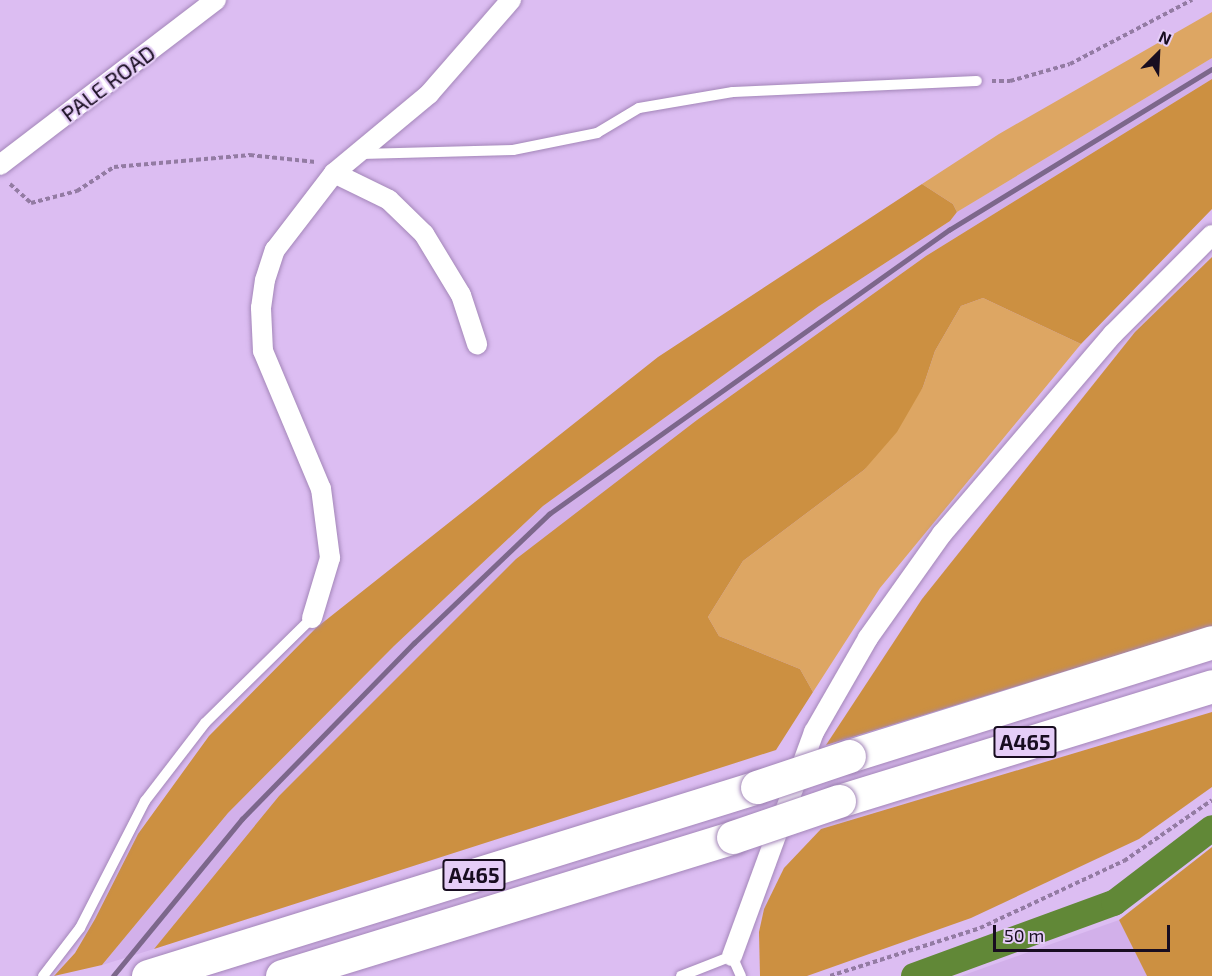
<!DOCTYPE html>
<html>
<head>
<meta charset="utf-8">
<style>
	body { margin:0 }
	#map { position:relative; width:1212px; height:976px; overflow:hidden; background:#dcbdf2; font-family:"Exo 2",sans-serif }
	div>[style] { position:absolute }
	.built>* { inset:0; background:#d2b0ea }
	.green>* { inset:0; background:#dda663 }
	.forest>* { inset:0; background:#cc9041 }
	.canal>* { height:26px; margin:-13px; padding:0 13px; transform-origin:13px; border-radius:13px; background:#618837 }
	.path>* { height:4px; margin-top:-2px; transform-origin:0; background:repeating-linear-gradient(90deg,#937ba3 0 4.5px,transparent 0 7.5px) }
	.roads { filter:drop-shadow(0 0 2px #a386b8) drop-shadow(0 0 2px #a386b8) }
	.lane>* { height:10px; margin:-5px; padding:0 5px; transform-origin:5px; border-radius:5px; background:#fff }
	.street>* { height:20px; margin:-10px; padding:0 10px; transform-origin:10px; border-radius:10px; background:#fff }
	.highway>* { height:33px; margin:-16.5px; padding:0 16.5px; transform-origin:16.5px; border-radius:16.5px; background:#fff }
	.rail>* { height:4.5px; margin:-2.25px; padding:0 2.25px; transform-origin:2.25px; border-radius:2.25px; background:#7c678b }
	.bridges { filter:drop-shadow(0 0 2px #a386b8) drop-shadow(0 0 2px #a386b8) }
	.highway-bridge>* { height:33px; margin:-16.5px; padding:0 16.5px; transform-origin:16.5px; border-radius:16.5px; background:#fff }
	span { translate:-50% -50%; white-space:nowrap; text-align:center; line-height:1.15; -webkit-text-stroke:4.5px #e5cdf7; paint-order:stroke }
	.shield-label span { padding:2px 4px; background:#e5cdf7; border:2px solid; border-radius:4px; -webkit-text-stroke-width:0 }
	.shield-label { font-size:21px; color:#180d20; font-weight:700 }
	.street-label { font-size:22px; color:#180d20 }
	.north { position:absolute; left:1128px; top:24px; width:60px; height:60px; -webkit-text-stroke:4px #e5cdf7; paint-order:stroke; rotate:24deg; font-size:16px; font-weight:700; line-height:24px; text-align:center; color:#180d20 }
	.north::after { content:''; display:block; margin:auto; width:21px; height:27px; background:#180d20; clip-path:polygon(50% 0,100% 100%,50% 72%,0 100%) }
	.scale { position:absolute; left:993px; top:925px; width:177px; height:27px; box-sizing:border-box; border:3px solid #180d20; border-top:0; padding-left:8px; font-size:18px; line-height:21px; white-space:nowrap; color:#180d20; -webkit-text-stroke:4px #e5cdf7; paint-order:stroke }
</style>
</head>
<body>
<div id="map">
	<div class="built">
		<div style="clip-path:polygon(1212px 58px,1212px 79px,926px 256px,697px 420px,279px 796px,154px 949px,102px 965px,228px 813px,394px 646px,543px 506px,819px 306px,950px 221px,957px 212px)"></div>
		<div style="clip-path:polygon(1119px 920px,1147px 976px,961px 976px)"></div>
	</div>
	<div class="green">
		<div style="clip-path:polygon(1212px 12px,1212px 58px,957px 212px,953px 204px,922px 184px,999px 134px)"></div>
		<div style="clip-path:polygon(983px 298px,1081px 344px,880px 588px,813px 692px,800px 669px,719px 636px,708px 617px,743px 561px,864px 470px,923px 387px,935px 351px,961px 306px)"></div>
	</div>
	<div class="forest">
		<div style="clip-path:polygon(1212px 79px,1212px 209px,1081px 344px,983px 298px,961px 306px,935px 351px,923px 387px,897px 432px,864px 470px,743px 561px,708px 617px,719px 636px,800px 669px,813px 692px,776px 750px,154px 949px,279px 796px,516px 559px,697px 420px,926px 256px)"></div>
		<div style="clip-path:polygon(922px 184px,953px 204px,957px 212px,950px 221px,819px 306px,543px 506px,394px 646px,228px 813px,102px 965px,54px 976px,75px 953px,95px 919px,138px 834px,209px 736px,316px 628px,658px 357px)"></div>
		<div style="clip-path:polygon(1212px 257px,1212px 626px,826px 745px,922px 599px,1135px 332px)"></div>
		<div style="clip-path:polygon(1212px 712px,1212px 787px,1139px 839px,971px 918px,807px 976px,760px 976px,759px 932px,764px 909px,784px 868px,821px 829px)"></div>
		<div style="clip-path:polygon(1212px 847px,1212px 976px,1147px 976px,1119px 920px)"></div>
	</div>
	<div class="canal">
		<div style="left:914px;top:976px;width:213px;rotate:-20.1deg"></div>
		<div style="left:1114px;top:903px;width:123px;rotate:-37.4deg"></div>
	</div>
	<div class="path">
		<div style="left:992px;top:81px;width:18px"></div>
		<div style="left:1010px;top:81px;width:62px;rotate:-15.8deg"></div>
		<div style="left:1070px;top:64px;width:138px;rotate:-27.7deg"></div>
		<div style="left:10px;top:184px;width:28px;rotate:42deg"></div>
		<div style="left:31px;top:203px;width:48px;rotate:-14.6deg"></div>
		<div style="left:77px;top:191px;width:44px;rotate:-33deg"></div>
		<div style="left:114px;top:167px;width:137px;rotate:-5deg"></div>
		<div style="left:250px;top:155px;width:66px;rotate:6.1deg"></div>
		<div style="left:830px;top:976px;width:157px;rotate:-17.7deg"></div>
		<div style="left:980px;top:928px;width:159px;rotate:-25deg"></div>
		<div style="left:1124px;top:861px;width:107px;rotate:-34.7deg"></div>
	</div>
	<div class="roads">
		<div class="lane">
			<div style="left:361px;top:154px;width:152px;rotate:-1.5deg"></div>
			<div style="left:513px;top:150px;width:86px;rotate:-11.4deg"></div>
			<div style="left:597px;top:133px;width:49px;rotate:-30.8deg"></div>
			<div style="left:639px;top:108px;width:95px;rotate:-9.7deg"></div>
			<div style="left:733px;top:92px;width:244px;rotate:-2.6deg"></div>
			<div style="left:43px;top:976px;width:61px;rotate:-52.4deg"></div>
			<div style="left:80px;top:928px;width:143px;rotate:-62.9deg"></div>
			<div style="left:145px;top:801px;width:98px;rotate:-52.4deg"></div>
			<div style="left:205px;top:723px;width:150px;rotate:-44.5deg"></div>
			<div style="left:681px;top:976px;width:55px;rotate:-21.4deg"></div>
			<div style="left:732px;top:956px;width:22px;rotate:66deg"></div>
		</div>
		<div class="street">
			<div style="left:0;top:165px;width:272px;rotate:-37.4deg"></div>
			<div style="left:334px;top:173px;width:61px;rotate:26.1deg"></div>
			<div style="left:389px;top:200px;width:49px;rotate:44.2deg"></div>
			<div style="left:424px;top:234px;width:71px;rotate:58.8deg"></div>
			<div style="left:461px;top:295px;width:52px;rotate:71.9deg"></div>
			<div style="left:312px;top:618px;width:63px;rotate:-73.3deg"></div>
			<div style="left:330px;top:558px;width:70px;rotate:-97.4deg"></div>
			<div style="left:321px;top:489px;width:150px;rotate:-112.8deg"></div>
			<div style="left:263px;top:351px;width:43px;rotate:-92.7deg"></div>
			<div style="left:261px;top:308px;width:28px;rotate:-82deg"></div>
			<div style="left:265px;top:280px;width:32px;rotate:-72deg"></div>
			<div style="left:275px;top:250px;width:97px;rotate:-52.5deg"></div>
			<div style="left:334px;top:173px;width:124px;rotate:-39.7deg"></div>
			<div style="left:429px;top:94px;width:125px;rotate:-48.9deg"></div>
			<div style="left:732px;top:956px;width:239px;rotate:-69.9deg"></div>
			<div style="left:814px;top:732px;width:108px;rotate:-60.1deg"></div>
			<div style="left:868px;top:638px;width:128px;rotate:-54.6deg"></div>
			<div style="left:942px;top:534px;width:263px;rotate:-49.5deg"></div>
			<div style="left:1113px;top:334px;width:140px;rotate:-45deg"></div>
		</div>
		<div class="highway">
			<div style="left:849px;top:756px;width:380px;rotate:-17.4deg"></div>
			<div style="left:839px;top:801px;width:390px;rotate:-17.1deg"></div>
			<div style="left:148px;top:976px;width:638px;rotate:-17.24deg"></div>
			<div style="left:282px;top:976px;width:472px;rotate:-17.1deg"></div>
		</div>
	</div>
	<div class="rail">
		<div style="left:113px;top:976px;width:203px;rotate:-50.6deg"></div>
		<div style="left:242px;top:819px;width:246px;rotate:-45.7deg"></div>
		<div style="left:414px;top:643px;width:187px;rotate:-43.7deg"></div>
		<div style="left:549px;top:514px;width:491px;rotate:-35.4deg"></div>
		<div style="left:949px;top:230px;width:308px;rotate:-31.5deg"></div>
	</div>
	<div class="bridges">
		<div class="highway-bridge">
			<div style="left:757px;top:787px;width:97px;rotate:-18.6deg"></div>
			<div style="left:733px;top:837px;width:112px;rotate:-18.8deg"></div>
		</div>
	</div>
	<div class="shield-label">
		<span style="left:1025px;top:742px">A465</span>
		<span style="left:474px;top:875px">A465</span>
	</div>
	<div class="street-label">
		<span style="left:108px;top:83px;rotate:-37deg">PALE ROAD</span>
	</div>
	<div class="north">N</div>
	<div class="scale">50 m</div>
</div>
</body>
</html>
